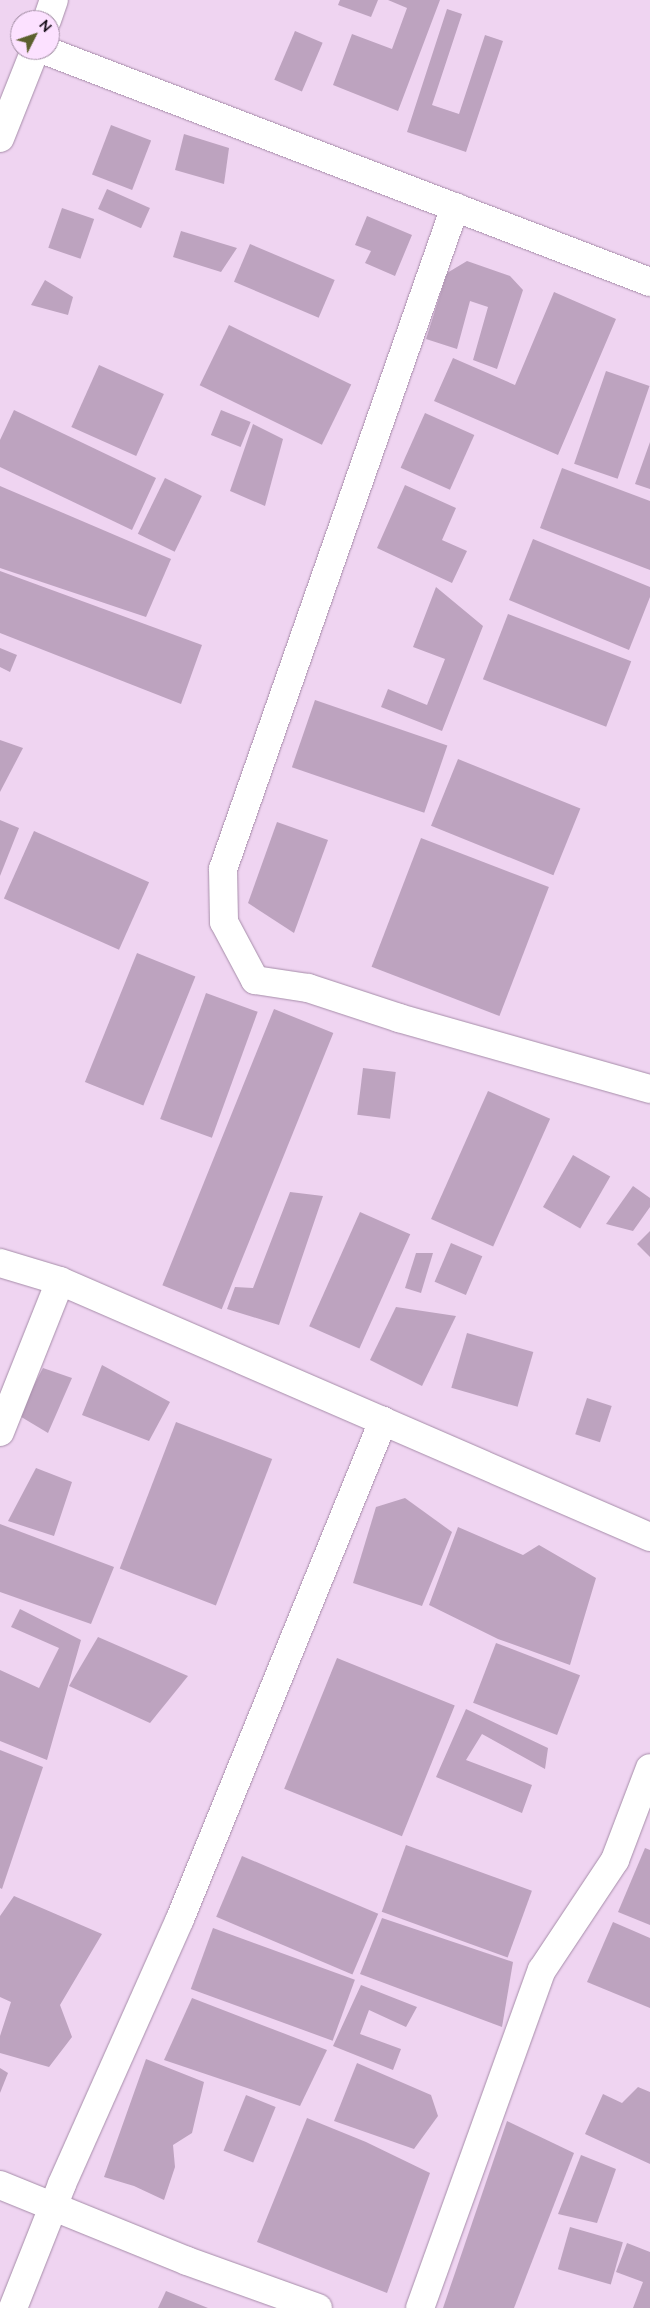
<!DOCTYPE html>
<html>
<head>
<meta charset="utf-8">
<style>
	body { margin:0 }
	#map { position:relative; width:650px; height:2308px; overflow:hidden; background:#efd4f1; font-family:Mulish,sans-serif }
	div>[style] { position:absolute }
	.building>* { inset:0; background:#bda3bf; transform-origin:0 0 }
	.roads { filter:drop-shadow(0 0 1px #a68da9) drop-shadow(0 0 1px #a68da9) }
	.minor>* { height:28px; margin:-14px; padding:0 14px; transform-origin:14px; border-radius:14px; background:#fff }
	.trunk>* { height:28px; margin:-14px; padding:0 14px; transform-origin:14px; border-radius:14px; background:#fff }
	span { translate:-50% -50%; white-space:nowrap; text-align:center; line-height:1.15; -webkit-text-stroke:4px #fce1ff; paint-order:stroke }
	.north { position:absolute; left:10px; top:10px; width:50px; height:50px; box-sizing:border-box; background:#fce1ff; border:1px solid #9f8ba1; border-radius:50%; rotate:49deg; font-size:14px; font-weight:700; line-height:20px; text-align:center; color:#140b15 }
	.north::after { content:''; display:block; margin:auto; width:18px; height:22px; background:#5c602e; clip-path:polygon(50% 0,100% 100%,50% 72%,0 100%) }
</style>
</head>
<body>
<div id="map">
	<div class="building">
		<div style="clip-path:polygon(340px 0,378px 0,371px 17px,338px 5px)"></div>
		<div style="clip-path:polygon(388px 0,440px 0,398px 111px,333px 85px,352px 34px,392px 49px,407px 8px)"></div>
		<div style="clip-path:polygon(447px 9px,462px 14px,432px 105px,459px 114px,485px 35px,503px 41px,466px 152px,407px 132px)"></div>
		<div style="left:295px;top:31px;width:30px;height:53px;rotate:23deg"></div>
		<div style="left:111px;top:125px;width:43px;height:53px;rotate:21deg"></div>
		<div style="clip-path:polygon(184px 134px,229px 148px,224px 184px,175px 170px)"></div>
		<div style="left:107px;top:189px;width:47px;height:22px;rotate:24deg"></div>
		<div style="left:62px;top:208px;width:34px;height:42px;rotate:19deg"></div>
		<div style="clip-path:polygon(367px 216px,412px 235px,395px 276px,365px 263px,371px 251px,355px 245px)"></div>
		<div style="clip-path:polygon(181px 231px,237px 248px,221px 272px,173px 257px)"></div>
		<div style="left:250px;top:244px;width:92px;height:41px;rotate:23deg"></div>
		<div style="clip-path:polygon(467px 261px,510px 276px,523px 290px,497px 369px,473px 360px,488px 307px,470px 301px,457px 349px,426px 339px,447px 273px)"></div>
		<div style="clip-path:polygon(45px 280px,73px 297px,68px 315px,31px 305px)"></div>
		<div style="clip-path:polygon(554px 292px,616px 319px,558px 455px,434px 401px,453px 358px,515px 385px)"></div>
		<div style="left:229px;top:325px;width:136px;height:67px;rotate:26deg"></div>
		<div style="left:99px;top:365px;width:71px;height:68px;rotate:24deg"></div>
		<div style="left:606px;top:371px;width:46px;height:98px;rotate:19deg"></div>
		<div style="clip-path:polygon(14px 410px,156px 478px,132px 530px,0 467px,0 440px)"></div>
		<div style="left:221px;top:410px;width:32px;height:27px;rotate:22deg"></div>
		<div style="left:425px;top:413px;width:54px;height:60px;rotate:24deg"></div>
		<div style="clip-path:polygon(253px 424px,283px 439px,265px 506px,230px 491px)"></div>
		<div style="clip-path:polygon(650px 442px,650px 489px,635px 484px)"></div>
		<div style="clip-path:polygon(562px 468px,650px 501px,650px 570px,540px 528px)"></div>
		<div style="left:165px;top:478px;width:41px;height:62px;rotate:26deg"></div>
		<div style="clip-path:polygon(405px 485px,456px 508px,442px 540px,467px 551px,452px 583px,377px 548px)"></div>
		<div style="clip-path:polygon(0 486px,171px 559px,146px 617px,0 568px)"></div>
		<div style="clip-path:polygon(533px 539px,650px 587px,650px 597px,629px 650px,509px 600px)"></div>
		<div style="clip-path:polygon(0 571px,202px 645px,181px 704px,0 633px)"></div>
		<div style="clip-path:polygon(436px 587px,483px 626px,442px 731px,381px 707px,388px 689px,427px 705px,445px 659px,413px 647px)"></div>
		<div style="left:508px;top:614px;width:132px;height:70px;rotate:21deg"></div>
		<div style="clip-path:polygon(0 648px,17px 655px,10px 672px,0 667px)"></div>
		<div style="left:315px;top:700px;width:140px;height:71px;rotate:19deg"></div>
		<div style="clip-path:polygon(0 740px,23px 748px,0 792px)"></div>
		<div style="left:458px;top:759px;width:132px;height:72px;rotate:22deg"></div>
		<div style="clip-path:polygon(0 820px,19px 828px,0 876px)"></div>
		<div style="clip-path:polygon(277px 822px,328px 840px,294px 933px,248px 903px)"></div>
		<div style="left:34px;top:831px;width:126px;height:74px;rotate:24deg"></div>
		<div style="left:421px;top:838px;width:137px;height:138px;rotate:21deg"></div>
		<div style="left:137px;top:953px;width:63px;height:139px;rotate:22deg"></div>
		<div style="left:206px;top:993px;width:55px;height:134px;rotate:20deg"></div>
		<div style="left:274px;top:1009px;width:64px;height:298px;rotate:22deg"></div>
		<div style="left:363px;top:1068px;width:33px;height:47px;rotate:7deg"></div>
		<div style="left:488px;top:1091px;width:68px;height:140px;rotate:24deg"></div>
		<div style="left:573px;top:1155px;width:43px;height:60px;rotate:30deg"></div>
		<div style="clip-path:polygon(633px 1186px,650px 1198px,650px 1207px,633px 1231px,606px 1224px)"></div>
		<div style="clip-path:polygon(290px 1192px,323px 1196px,279px 1325px,227px 1309px,235px 1287px,253px 1288px)"></div>
		<div style="left:360px;top:1212px;width:55px;height:125px;rotate:24deg"></div>
		<div style="clip-path:polygon(650px 1231px,650px 1257px,637px 1244px)"></div>
		<div style="left:451px;top:1243px;width:34px;height:42px;rotate:23deg"></div>
		<div style="clip-path:polygon(416px 1253px,433px 1253px,421px 1293px,405px 1288px)"></div>
		<div style="clip-path:polygon(396px 1307px,456px 1316px,422px 1386px,370px 1360px)"></div>
		<div style="left:467px;top:1333px;width:69px;height:57px;rotate:16deg"></div>
		<div style="clip-path:polygon(102px 1365px,170px 1402px,149px 1441px,82px 1415px)"></div>
		<div style="clip-path:polygon(43px 1368px,72px 1378px,48px 1433px,18px 1415px)"></div>
		<div style="left:587px;top:1398px;width:26px;height:38px;rotate:18deg"></div>
		<div style="left:176px;top:1422px;width:103px;height:157px;rotate:21deg"></div>
		<div style="clip-path:polygon(36px 1468px,72px 1482px,54px 1536px,8px 1521px)"></div>
		<div style="clip-path:polygon(405px 1498px,452px 1532px,422px 1606px,353px 1583px,376px 1507px)"></div>
		<div style="clip-path:polygon(0 1524px,114px 1567px,91px 1624px,0 1592px)"></div>
		<div style="clip-path:polygon(458px 1527px,523px 1555px,539px 1545px,596px 1578px,570px 1665px,498px 1639px,429px 1605px)"></div>
		<div style="clip-path:polygon(20px 1609px,81px 1640px,47px 1760px,0 1741px,0 1670px,39px 1688px,59px 1648px,11px 1627px)"></div>
		<div style="clip-path:polygon(98px 1637px,188px 1676px,150px 1723px,69px 1686px)"></div>
		<div style="left:496px;top:1643px;width:90px;height:64px;rotate:21deg"></div>
		<div style="left:337px;top:1658px;width:127px;height:141px;rotate:22deg"></div>
		<div style="clip-path:polygon(466px 1709px,548px 1748px,545px 1769px,482px 1734px,466px 1760px,532px 1785px,522px 1813px,436px 1777px)"></div>
		<div style="clip-path:polygon(0 1750px,43px 1767px,2px 1889px,0 1888px)"></div>
		<div style="left:406px;top:1845px;width:134px;height:71px;rotate:20deg"></div>
		<div style="clip-path:polygon(645px 1848px,650px 1850px,650px 1925px,618px 1912px)"></div>
		<div style="left:242px;top:1856px;width:148px;height:66px;rotate:23deg"></div>
		<div style="clip-path:polygon(14px 1896px,102px 1934px,60px 2005px,72px 2037px,49px 2067px,0 2053px,0 2036px,11px 2002px,0 1997px,0 1916px)"></div>
		<div style="clip-path:polygon(382px 1918px,513px 1962px,502px 2027px,360px 1974px)"></div>
		<div style="clip-path:polygon(613px 1922px,650px 1938px,650px 2008px,587px 1982px)"></div>
		<div style="left:213px;top:1928px;width:151px;height:65px;rotate:20deg"></div>
		<div style="clip-path:polygon(361px 1985px,417px 2007px,406px 2027px,369px 2010px,360px 2034px,401px 2049px,393px 2070px,333px 2046px)"></div>
		<div style="clip-path:polygon(192px 1998px,327px 2050px,300px 2106px,164px 2060px)"></div>
		<div style="clip-path:polygon(146px 2059px,204px 2082px,192px 2133px,173px 2145px,175px 2167px,164px 2200px,134px 2186px,104px 2177px)"></div>
		<div style="clip-path:polygon(357px 2063px,431px 2095px,438px 2116px,414px 2149px,334px 2121px)"></div>
		<div style="clip-path:polygon(0 2068px,8px 2073px,0 2093px)"></div>
		<div style="clip-path:polygon(638px 2087px,650px 2092px,650px 2164px,585px 2134px,603px 2094px,622px 2103px)"></div>
		<div style="left:246px;top:2095px;width:32px;height:60px;rotate:22deg"></div>
		<div style="clip-path:polygon(307px 2118px,366px 2142px,430px 2173px,387px 2293px,257px 2242px)"></div>
		<div style="clip-path:polygon(507px 2121px,574px 2153px,514px 2308px,443px 2308px)"></div>
		<div style="clip-path:polygon(581px 2155px,616px 2169px,597px 2223px,558px 2214px)"></div>
		<div style="left:570px;top:2227px;width:55px;height:44px;rotate:16deg"></div>
		<div style="clip-path:polygon(627px 2243px,650px 2252px,650px 2308px,633px 2308px,643px 2282px,616px 2272px)"></div>
		<div style="clip-path:polygon(166px 2291px,208px 2308px,158px 2308px)"></div>
	</div>
	<div class="roads">
		<div class="minor">
			<div style="left:44px;top:50px;width:649px;rotate:20.95deg"></div>
			<div style="left:455px;top:207px;width:701px;rotate:109.31deg"></div>
			<div style="left:223px;top:869px;width:53px;rotate:88.9deg"></div>
			<div style="left:224px;top:922px;width:66px;rotate:61.9deg"></div>
			<div style="left:255px;top:980px;width:54px;rotate:8.6deg"></div>
			<div style="left:308px;top:988px;width:96px;rotate:18.2deg"></div>
			<div style="left:399px;top:1018px;width:261px;rotate:15.8deg"></div>
			<div style="left:0;top:1263px;width:63px;rotate:16.7deg"></div>
			<div style="left:60px;top:1281px;width:643px;rotate:23.46deg"></div>
			<div style="left:0;top:1432px;width:162px;rotate:-68.3deg"></div>
			<div style="left:0;top:2185px;width:202px;rotate:22.1deg"></div>
			<div style="left:187px;top:2261px;width:139px;rotate:19.7deg"></div>
			<div style="left:13px;top:2308px;width:133px;rotate:-68.4deg"></div>
			<div style="left:62px;top:2184px;width:290px;rotate:-66deg"></div>
			<div style="left:180px;top:1919px;width:538px;rotate:-67.82deg"></div>
			<div style="left:420px;top:2308px;width:359px;rotate:-70.2deg"></div>
			<div style="left:542px;top:1970px;width:132px;rotate:-56.4deg"></div>
			<div style="left:615px;top:1860px;width:98px;rotate:-69.2deg"></div>
		</div>
		<div class="trunk">
			<div style="left:47px;top:20px;width:21px;rotate:-71deg"></div>
			<div style="left:0;top:138px;width:95px;rotate:-68.3deg"></div>
		</div>
	</div>
	<div class="north">N</div>
</div>
</body>
</html>
